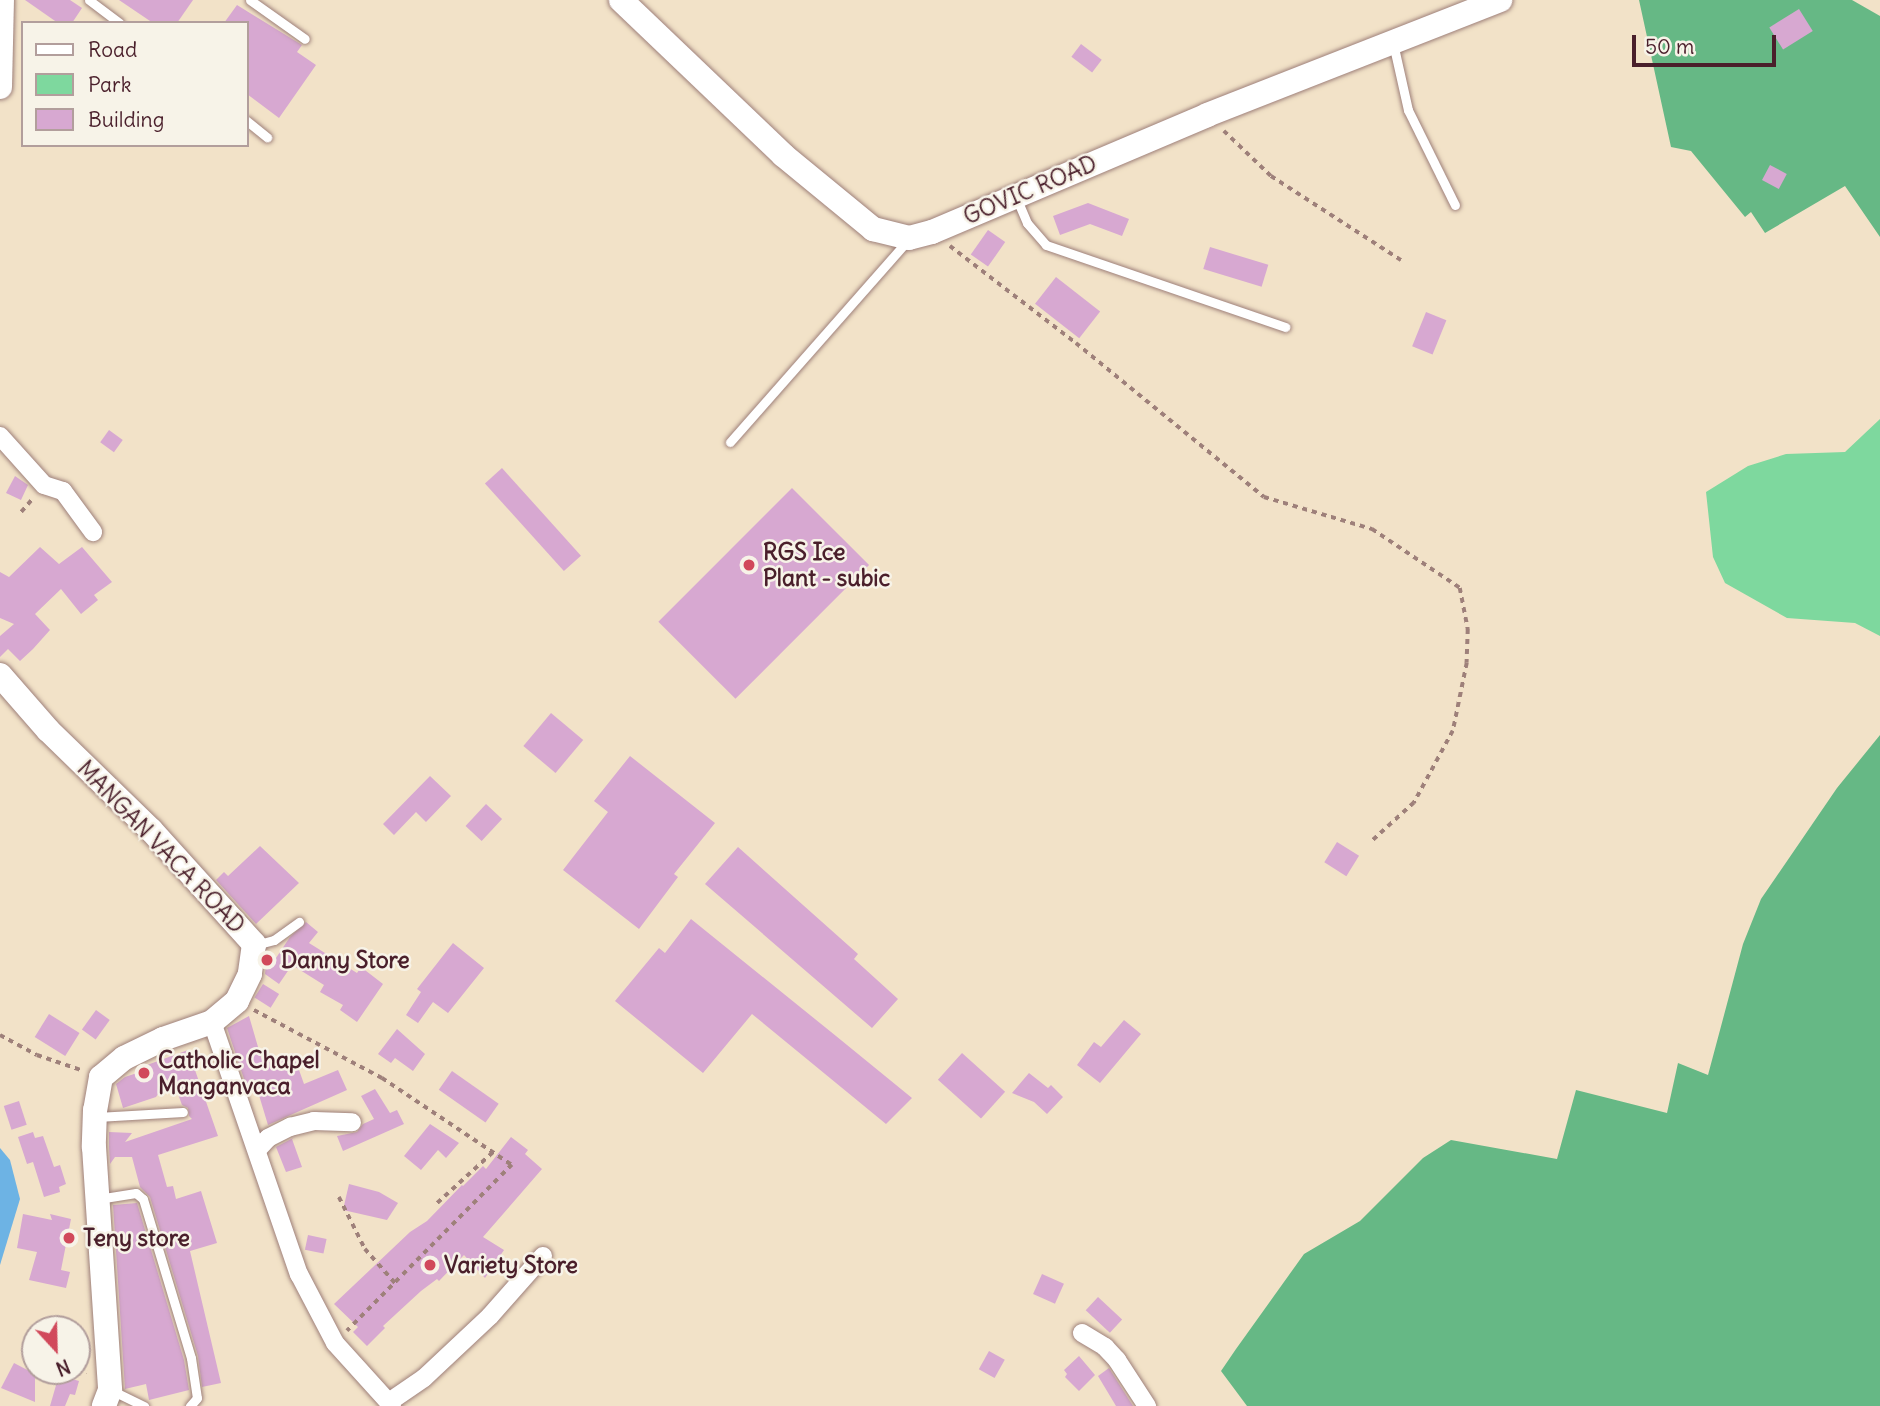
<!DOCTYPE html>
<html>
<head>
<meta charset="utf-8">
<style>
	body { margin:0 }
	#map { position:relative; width:1880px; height:1406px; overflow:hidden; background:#f2e2c8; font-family:Delius,sans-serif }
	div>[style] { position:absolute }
	.green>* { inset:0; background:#7ed89e }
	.forest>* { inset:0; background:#66b885 }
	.water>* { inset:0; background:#6db3e4 }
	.building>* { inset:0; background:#d7a8d1; transform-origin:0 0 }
	.path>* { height:3.5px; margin-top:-1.75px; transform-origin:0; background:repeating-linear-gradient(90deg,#9e807a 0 5px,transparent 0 10px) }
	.roads { filter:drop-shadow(0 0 2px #9e807a) drop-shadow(0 0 2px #9e807a) }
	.lane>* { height:9px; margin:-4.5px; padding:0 4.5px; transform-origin:4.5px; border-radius:4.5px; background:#fff }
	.street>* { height:18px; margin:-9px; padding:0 9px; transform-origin:9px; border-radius:9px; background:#fff }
	.secondary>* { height:24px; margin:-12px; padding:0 12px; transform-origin:12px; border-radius:12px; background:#fff }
	.dots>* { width:19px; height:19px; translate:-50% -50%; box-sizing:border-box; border:4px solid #f7f3e8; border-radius:50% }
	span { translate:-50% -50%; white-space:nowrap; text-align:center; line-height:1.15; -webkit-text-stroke:5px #f7f3e8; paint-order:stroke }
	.street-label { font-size:23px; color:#4a1f2b }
	.poi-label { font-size:23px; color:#4a1f2b; font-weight:700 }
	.left { translate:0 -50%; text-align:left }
	.legend { position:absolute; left:21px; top:21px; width:228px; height:126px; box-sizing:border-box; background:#f7f3e8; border:2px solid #b29e9c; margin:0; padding:9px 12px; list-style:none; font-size:21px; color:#4a1f2b }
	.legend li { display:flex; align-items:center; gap:14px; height:35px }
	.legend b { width:35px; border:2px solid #b29e9c }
	.north { position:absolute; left:21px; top:1315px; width:70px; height:70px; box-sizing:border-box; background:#f7f3e8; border:2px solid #b29e9c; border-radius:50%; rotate:158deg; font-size:19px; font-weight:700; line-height:28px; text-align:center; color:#4a1f2b }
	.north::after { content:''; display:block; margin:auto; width:24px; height:32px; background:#d1495b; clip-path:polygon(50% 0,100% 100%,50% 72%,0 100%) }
	.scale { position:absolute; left:1632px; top:35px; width:144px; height:32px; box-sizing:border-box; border:4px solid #4a1f2b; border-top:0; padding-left:9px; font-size:21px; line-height:24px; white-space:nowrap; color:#4a1f2b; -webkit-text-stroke:5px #f7f3e8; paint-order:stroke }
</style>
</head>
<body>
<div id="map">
	<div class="green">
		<div style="clip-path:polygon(1880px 419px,1880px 636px,1855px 623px,1787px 618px,1725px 583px,1713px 557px,1706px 492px,1748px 466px,1786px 454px,1845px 452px)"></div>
	</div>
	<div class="forest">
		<div style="clip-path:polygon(1639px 0,1852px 0,1880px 16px,1880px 237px,1845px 186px,1765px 233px,1751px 212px,1745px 217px,1691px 151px,1671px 147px)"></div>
		<div style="clip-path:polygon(1880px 735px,1880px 1406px,1247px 1406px,1221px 1371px,1236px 1349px,1304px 1254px,1360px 1221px,1423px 1158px,1451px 1140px,1557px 1159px,1576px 1090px,1667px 1113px,1678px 1063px,1708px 1075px,1743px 944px,1761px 899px,1837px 788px)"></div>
	</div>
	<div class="water">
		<div style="clip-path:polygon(0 1148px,10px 1160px,20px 1199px,0 1265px)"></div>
	</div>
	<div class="building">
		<div style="clip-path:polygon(25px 0,70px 0,82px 8px,72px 23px,58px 23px)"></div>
		<div style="clip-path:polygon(119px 0,193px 0,177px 23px,153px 23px)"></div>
		<div style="clip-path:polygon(237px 5px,302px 45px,297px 52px,316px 65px,279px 118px,247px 94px,247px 23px,224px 23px)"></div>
		<div style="left:1799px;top:9px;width:26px;height:35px;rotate:58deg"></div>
		<div style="left:1081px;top:44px;width:26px;height:16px;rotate:37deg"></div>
		<div style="left:1770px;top:165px;width:19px;height:17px;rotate:28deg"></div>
		<div style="clip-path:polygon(1088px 203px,1129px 219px,1122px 236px,1090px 224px,1060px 235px,1053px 216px)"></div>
		<div style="left:988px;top:230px;width:21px;height:30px;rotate:35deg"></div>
		<div style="left:1210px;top:247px;width:61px;height:23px;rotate:17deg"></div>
		<div style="left:1056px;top:277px;width:56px;height:34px;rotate:38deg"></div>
		<div style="left:1426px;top:312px;width:22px;height:37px;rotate:22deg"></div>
		<div style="left:109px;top:430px;width:17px;height:15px;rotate:36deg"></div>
		<div style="left:502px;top:468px;width:118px;height:23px;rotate:48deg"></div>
		<div style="clip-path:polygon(15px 476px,28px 485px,21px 500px,6px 493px)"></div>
		<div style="left:792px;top:488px;width:109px;height:189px;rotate:45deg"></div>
		<div style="clip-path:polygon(40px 547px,59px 564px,82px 547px,112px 582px,94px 595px,98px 600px,81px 614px,61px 589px,35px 614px,50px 630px,33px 649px,20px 661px,8px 649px,0 657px,0 636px,14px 624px,0 618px,0 572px,9px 577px)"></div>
		<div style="left:551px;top:713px;width:42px;height:43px;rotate:40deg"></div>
		<div style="clip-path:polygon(630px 756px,715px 823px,674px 874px,678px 877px,639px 929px,563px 870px,608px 812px,594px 801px)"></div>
		<div style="clip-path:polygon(430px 776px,451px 796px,426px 822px,416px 812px,394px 835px,383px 824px)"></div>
		<div style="left:486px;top:804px;width:22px;height:30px;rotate:43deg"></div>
		<div style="left:1337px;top:842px;width:26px;height:24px;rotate:32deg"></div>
		<div style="clip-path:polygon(260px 846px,299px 883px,256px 924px,216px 880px,224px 872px,228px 876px)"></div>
		<div style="clip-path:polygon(738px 847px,858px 954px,854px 959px,898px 999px,872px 1028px,705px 884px)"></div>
		<div style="clip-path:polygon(691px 919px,836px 1036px,912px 1098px,886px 1124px,752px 1014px,703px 1073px,615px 1001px,659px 948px,665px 953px)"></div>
		<div style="clip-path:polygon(306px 922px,318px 932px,309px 943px,357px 973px,361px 967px,383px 984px,357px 1022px,340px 1010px,343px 1005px,320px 992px,324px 985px,292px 965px,279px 984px,265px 974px,267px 957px,274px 961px,290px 937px)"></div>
		<div style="clip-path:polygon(453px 943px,484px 968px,448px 1013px,433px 1002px,418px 1023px,406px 1015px,421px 992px,417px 989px)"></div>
		<div style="left:263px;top:984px;width:19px;height:16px;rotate:32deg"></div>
		<div style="left:96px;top:1010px;width:17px;height:24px;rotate:36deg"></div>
		<div style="left:49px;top:1014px;width:36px;height:27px;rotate:32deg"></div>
		<div style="clip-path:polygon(249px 1016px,263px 1064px,293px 1053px,304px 1084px,338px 1070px,347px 1090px,268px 1125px,255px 1082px,246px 1085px,227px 1028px)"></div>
		<div style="clip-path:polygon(1124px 1020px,1141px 1034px,1100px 1083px,1077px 1065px,1094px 1042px,1101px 1047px)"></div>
		<div style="clip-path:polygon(397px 1029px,425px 1054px,413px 1071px,395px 1058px,391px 1063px,378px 1054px)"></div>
		<div style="clip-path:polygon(188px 1050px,218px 1136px,158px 1155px,167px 1187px,173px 1186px,176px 1199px,201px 1191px,217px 1243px,190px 1251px,221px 1383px,202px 1387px,198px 1356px,150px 1197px,140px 1187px,132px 1157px,115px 1157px,110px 1164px,109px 1147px,109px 1132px,132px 1133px,125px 1142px,192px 1119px,189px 1116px,188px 1108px,182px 1105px,171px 1075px,156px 1097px,123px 1108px,116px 1084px,125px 1077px,143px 1071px,147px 1065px)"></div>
		<div style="left:962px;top:1053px;width:58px;height:36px;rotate:42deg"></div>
		<div style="left:452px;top:1071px;width:57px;height:23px;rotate:35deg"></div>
		<div style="clip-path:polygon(1029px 1073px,1048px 1088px,1051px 1085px,1063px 1097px,1047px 1114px,1034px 1102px,1012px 1093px)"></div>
		<div style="clip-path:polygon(375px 1089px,390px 1113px,397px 1110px,404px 1124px,343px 1151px,337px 1136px,357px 1132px,363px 1124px,374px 1119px,361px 1096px)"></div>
		<div style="left:19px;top:1101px;width:25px;height:16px;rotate:72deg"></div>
		<div style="clip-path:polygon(430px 1124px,459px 1143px,446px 1158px,438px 1150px,421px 1170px,404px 1156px)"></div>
		<div style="clip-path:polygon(33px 1132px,35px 1138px,43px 1136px,54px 1167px,60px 1165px,66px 1184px,59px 1187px,60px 1192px,44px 1197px,33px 1162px,27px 1164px,18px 1137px)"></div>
		<div style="clip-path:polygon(295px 1137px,292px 1139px,302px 1167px,286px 1172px,276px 1147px)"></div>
		<div style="clip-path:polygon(511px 1137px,528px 1150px,525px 1154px,542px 1169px,483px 1237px,504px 1250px,485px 1278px,464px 1255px,439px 1281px,437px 1279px,421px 1291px,383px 1326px,385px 1328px,367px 1346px,353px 1332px,358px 1327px,334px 1304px,410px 1232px,427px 1221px,462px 1185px,463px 1186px,483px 1166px,486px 1169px)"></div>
		<div style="clip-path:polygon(349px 1184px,379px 1192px,398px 1203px,387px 1220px,343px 1210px)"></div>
		<div style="clip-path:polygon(137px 1203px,184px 1360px,189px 1390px,149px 1400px,146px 1384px,125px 1389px,113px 1205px)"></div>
		<div style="clip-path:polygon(23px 1214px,52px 1220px,50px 1214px,71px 1219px,61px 1270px,70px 1272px,66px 1288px,29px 1280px,37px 1252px,17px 1248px)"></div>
		<div style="left:308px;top:1235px;width:19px;height:15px;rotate:12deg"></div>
		<div style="left:1042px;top:1274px;width:24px;height:22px;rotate:24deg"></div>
		<div style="left:1098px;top:1297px;width:33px;height:18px;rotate:43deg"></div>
		<div style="left:989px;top:1351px;width:18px;height:21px;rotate:29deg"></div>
		<div style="clip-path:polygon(1079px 1356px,1095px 1375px,1079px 1391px,1065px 1377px,1067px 1374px,1064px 1370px)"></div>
		<div style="clip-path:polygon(14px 1363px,35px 1374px,35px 1402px,1px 1388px)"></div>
		<div style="clip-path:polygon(1109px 1368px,1133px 1406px,1116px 1406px,1098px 1376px)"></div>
		<div style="clip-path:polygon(59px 1375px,79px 1381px,75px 1395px,70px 1394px,65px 1406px,50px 1406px)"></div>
	</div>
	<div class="path">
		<div style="left:1224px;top:131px;width:65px;rotate:43.8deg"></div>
		<div style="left:1271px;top:176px;width:155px;rotate:32.9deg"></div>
		<div style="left:950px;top:246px;width:159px;rotate:37.6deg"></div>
		<div style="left:1076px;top:343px;width:243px;rotate:39.3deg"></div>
		<div style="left:1264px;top:497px;width:113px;rotate:16.5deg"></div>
		<div style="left:1372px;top:529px;width:106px;rotate:33.8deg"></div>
		<div style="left:1460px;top:588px;width:42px;rotate:79deg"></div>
		<div style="left:1468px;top:629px;width:34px;rotate:92deg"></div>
		<div style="left:1467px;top:663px;width:69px;rotate:101.6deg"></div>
		<div style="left:1453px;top:731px;width:82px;rotate:118.4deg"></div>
		<div style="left:1414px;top:803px;width:59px;rotate:137.7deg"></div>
		<div style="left:21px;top:512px;width:18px;rotate:-49deg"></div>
		<div style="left:254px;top:1010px;width:145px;rotate:28deg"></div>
		<div style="left:382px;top:1078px;width:156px;rotate:33.8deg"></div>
		<div style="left:512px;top:1165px;width:234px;rotate:134.8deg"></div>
		<div style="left:0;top:1035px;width:42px;rotate:28.4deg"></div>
		<div style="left:37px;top:1055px;width:46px;rotate:18.8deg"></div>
		<div style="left:339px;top:1197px;width:58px;rotate:63.4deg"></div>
		<div style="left:365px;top:1249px;width:47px;rotate:48.5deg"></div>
		<div style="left:437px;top:1203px;width:76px;rotate:-42.3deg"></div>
		<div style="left:24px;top:1360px;width:11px;rotate:10deg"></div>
		<div style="left:77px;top:1370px;width:10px;rotate:11deg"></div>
	</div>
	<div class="roads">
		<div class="lane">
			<div style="left:89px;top:0;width:38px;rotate:37deg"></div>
			<div style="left:250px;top:0;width:67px;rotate:35.3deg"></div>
			<div style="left:1393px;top:43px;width:69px;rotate:77.4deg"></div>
			<div style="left:1408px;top:110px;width:106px;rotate:63.7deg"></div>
			<div style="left:247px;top:121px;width:26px;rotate:39deg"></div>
			<div style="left:1016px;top:197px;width:28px;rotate:67deg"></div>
			<div style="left:1027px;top:223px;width:29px;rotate:49deg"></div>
			<div style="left:1046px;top:245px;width:253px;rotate:18.9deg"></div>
			<div style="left:730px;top:442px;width:268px;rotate:-48.6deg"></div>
			<div style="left:255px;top:945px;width:20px;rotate:-15deg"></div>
			<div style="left:274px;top:940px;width:31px;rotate:-36deg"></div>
			<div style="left:97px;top:1117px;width:86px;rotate:-3.3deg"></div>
			<div style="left:98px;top:1199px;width:38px;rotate:-9deg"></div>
			<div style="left:136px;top:1193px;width:9px;rotate:41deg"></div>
			<div style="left:143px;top:1199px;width:166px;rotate:73.2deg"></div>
			<div style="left:191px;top:1358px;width:40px;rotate:81.5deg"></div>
			<div style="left:197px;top:1398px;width:11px;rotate:131deg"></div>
			<div style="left:111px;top:1390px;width:37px;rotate:26deg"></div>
		</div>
		<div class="street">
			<div style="left:0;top:436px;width:66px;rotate:48.1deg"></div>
			<div style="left:44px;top:485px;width:20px;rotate:18deg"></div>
			<div style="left:63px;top:491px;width:51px;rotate:53.8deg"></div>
			<div style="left:212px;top:1022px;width:267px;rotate:71deg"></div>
			<div style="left:299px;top:1274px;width:78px;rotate:62.4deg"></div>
			<div style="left:335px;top:1343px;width:85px;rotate:47.9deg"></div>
			<div style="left:257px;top:1150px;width:16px;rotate:-47deg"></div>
			<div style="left:268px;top:1138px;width:25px;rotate:-27deg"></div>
			<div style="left:290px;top:1127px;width:25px;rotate:-14deg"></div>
			<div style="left:314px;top:1121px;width:38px;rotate:2deg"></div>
			<div style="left:1082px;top:1333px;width:27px;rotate:31deg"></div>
			<div style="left:1105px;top:1347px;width:18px;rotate:47deg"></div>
			<div style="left:1117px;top:1360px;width:55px;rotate:56.9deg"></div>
			<div style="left:389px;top:1402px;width:42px;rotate:-34.4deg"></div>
			<div style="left:424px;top:1378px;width:91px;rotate:-43.2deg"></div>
			<div style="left:490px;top:1316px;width:80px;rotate:-48.5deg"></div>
		</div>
		<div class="secondary">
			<div style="left:621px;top:0;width:224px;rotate:43.7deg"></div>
			<div style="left:783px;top:155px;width:117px;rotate:39.4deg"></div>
			<div style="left:873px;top:229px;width:37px;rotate:14deg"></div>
			<div style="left:909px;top:238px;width:24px;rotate:-15deg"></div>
			<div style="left:932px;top:232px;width:299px;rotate:-23deg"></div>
			<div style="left:1207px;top:115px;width:315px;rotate:-21.4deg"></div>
			<div style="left:0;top:87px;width:87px;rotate:-88.7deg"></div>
			<div style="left:0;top:675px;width:73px;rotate:48.9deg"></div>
			<div style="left:48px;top:730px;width:144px;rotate:44.2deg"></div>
			<div style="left:151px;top:830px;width:154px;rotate:47.9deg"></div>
			<div style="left:254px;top:944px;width:30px;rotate:98deg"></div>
			<div style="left:250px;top:974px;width:30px;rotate:116deg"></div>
			<div style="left:237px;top:1001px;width:33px;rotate:140deg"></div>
			<div style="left:212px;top:1022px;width:52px;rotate:160.9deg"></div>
			<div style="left:163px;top:1039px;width:43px;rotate:154deg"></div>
			<div style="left:124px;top:1058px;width:30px;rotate:140deg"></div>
			<div style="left:101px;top:1077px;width:34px;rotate:100deg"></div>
			<div style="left:95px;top:1110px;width:37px;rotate:92deg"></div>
			<div style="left:94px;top:1147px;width:244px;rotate:86.2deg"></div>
			<div style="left:110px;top:1390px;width:17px;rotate:111deg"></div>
		</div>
	</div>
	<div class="dots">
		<div style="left:749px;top:565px;background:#d1495b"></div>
		<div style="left:267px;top:960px;background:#d1495b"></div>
		<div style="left:144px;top:1073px;background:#d1495b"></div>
		<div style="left:69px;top:1238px;background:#d1495b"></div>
		<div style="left:430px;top:1265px;background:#d1495b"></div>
	</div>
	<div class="street-label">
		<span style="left:1030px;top:190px;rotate:-23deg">GOVIC ROAD</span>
		<span style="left:161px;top:847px;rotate:46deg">MANGAN VACA ROAD</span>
	</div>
	<div class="poi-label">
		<span class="left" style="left:763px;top:565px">RGS Ice<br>Plant - subic</span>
		<span class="left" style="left:281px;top:960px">Danny Store</span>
		<span class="left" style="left:158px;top:1073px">Catholic Chapel<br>Manganvaca</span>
		<span class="left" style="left:83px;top:1238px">Teny store</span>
		<span class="left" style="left:444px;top:1265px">Variety Store</span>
	</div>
	<ul class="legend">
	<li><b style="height:9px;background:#fff"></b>Road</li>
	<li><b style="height:19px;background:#7ed89e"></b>Park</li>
	<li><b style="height:19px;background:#d7a8d1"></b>Building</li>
	</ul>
	<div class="north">N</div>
	<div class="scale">50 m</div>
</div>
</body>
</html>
